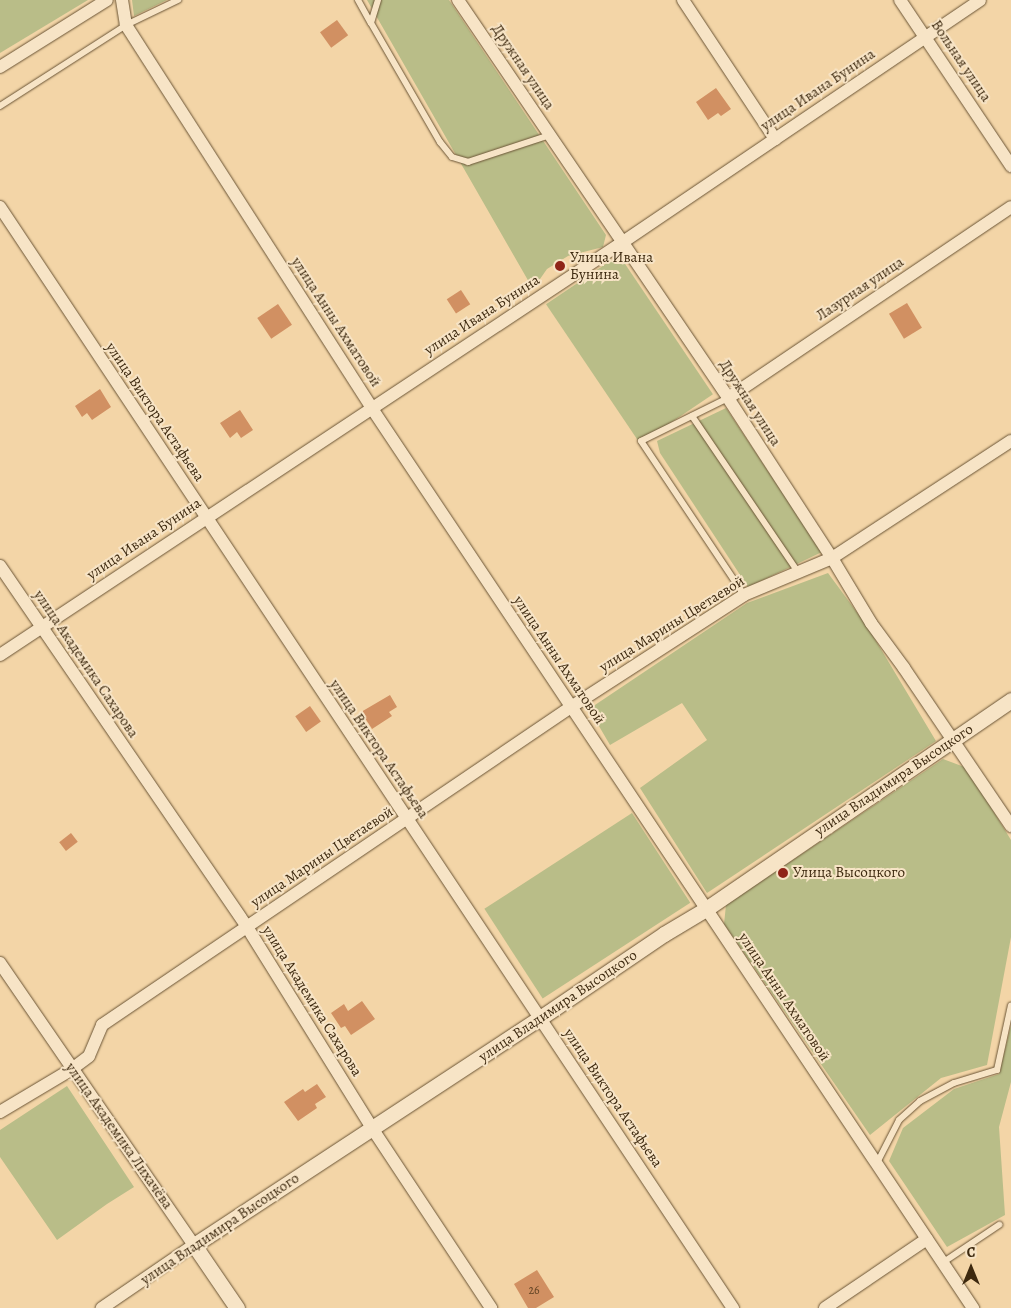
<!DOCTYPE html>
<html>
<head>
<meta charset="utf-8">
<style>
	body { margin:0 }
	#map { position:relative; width:1011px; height:1308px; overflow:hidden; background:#f3d5a7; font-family:Alegreya,serif }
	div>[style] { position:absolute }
	.green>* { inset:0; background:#b9bd88; transform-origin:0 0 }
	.building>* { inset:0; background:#d19062; transform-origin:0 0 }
	.roads { filter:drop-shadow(0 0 1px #6a5435) drop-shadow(0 0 1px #6a5435) }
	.service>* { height:6px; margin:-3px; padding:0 3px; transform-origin:3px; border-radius:3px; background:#f7e4c6 }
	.minor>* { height:12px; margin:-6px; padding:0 6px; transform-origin:6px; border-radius:6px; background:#f7e4c6 }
	.tertiary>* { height:15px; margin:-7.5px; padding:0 7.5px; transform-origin:7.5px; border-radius:7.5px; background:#f7e4c6 }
	.dots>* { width:14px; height:14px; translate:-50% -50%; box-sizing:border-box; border:2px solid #f7e4c6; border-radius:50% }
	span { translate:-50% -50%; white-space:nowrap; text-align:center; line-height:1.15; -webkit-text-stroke:4px #f7e4c6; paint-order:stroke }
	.number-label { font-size:12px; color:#624324 }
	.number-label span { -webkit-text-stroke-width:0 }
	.street-label { font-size:15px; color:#3d290f }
	.poi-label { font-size:15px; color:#3d290f }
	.left { translate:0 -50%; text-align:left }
	.north { position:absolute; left:946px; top:1243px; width:50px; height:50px; -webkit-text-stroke:4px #f7e4c6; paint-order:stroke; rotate:0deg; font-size:14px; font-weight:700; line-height:20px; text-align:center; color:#3d290f }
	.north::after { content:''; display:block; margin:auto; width:18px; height:22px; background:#3d290f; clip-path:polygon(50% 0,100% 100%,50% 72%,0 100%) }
</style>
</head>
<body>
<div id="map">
	<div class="green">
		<div style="clip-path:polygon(0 0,88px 0,0 53px)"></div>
		<div style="clip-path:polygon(132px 0,167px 0,134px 16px)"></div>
		<div style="clip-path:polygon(367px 0,449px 0,606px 235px,603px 247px,568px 256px,547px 269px,533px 289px)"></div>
		<div style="left:619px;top:255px;width:168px;height:88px;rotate:56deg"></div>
		<div style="clip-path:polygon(726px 408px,822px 552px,748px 587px,660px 453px,657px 441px)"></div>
		<div style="clip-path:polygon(828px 573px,867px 626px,936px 741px,707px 893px,640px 788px,707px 740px,682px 703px,610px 745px,589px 709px,747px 603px)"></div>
		<div style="clip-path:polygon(943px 759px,967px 768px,1011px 840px,1011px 937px,987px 1065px,941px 1078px,870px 1135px,724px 924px,726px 905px)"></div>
		<div style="left:632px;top:813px;width:107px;height:176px;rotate:57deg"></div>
		<div style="clip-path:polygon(1011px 1025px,1011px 1082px,999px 1127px,1005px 1215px,947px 1247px,889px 1161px,903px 1128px,954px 1089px,999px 1074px)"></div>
		<div style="clip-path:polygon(67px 1086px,134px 1187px,107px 1204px,57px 1240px,0 1157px,0 1130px)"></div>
	</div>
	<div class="building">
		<div style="left:337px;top:20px;width:19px;height:21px;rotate:54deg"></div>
		<div style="clip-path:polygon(716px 88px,731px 109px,721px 116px,718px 113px,708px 120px,696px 102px)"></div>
		<div style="left:461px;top:290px;width:17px;height:17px;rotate:57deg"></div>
		<div style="left:907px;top:303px;width:29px;height:21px;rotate:59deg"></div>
		<div style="left:278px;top:304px;width:25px;height:25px;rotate:56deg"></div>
		<div style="clip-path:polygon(100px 389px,111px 407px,92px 420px,87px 413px,82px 417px,75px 406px)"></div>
		<div style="clip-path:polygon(240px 410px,253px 430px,241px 438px,237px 432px,230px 438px,220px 423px)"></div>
		<div style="clip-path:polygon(390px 695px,397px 707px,389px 712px,392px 716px,372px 729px,361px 712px)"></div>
		<div style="left:310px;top:706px;width:19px;height:18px;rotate:55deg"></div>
		<div style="left:71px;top:833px;width:11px;height:15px;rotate:52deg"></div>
		<div style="clip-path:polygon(362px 1001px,375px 1019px,351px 1035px,345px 1026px,341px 1028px,331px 1013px,344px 1004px,348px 1011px)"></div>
		<div style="clip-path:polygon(317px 1084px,326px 1097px,315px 1104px,317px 1108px,298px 1121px,284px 1102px,303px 1089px,305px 1092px)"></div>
		<div style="clip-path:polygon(537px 1270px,554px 1297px,536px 1308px,528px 1308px,514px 1284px)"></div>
	</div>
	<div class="roads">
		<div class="service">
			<div style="left:358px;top:0;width:26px;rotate:61deg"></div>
			<div style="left:378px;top:0;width:24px;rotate:107deg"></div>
			<div style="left:371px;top:23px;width:138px;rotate:59.9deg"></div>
			<div style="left:440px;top:142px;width:19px;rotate:51deg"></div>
			<div style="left:452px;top:157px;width:17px;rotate:17deg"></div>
			<div style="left:468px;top:162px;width:86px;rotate:-18.2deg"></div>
			<div style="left:0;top:106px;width:150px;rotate:-32.7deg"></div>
			<div style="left:126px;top:25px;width:58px;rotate:-25.7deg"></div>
			<div style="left:728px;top:398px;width:97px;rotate:153.7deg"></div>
			<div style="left:641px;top:441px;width:185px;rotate:56.2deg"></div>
			<div style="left:692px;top:416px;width:189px;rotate:55.8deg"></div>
			<div style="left:877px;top:1163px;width:48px;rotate:-62.9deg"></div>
			<div style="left:899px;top:1120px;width:28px;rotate:-42deg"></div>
			<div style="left:920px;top:1101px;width:38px;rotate:-28deg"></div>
			<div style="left:954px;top:1083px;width:45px;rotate:-16.8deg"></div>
			<div style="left:997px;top:1070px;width:66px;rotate:-77.8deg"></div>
			<div style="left:942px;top:1263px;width:69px;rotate:-33.7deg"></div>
		</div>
		<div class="minor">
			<div style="left:122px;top:0;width:25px;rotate:81deg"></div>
			<div style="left:126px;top:25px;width:454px;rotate:57.3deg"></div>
			<div style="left:371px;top:407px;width:1084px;rotate:56.25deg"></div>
			<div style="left:458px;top:0;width:481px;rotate:55.8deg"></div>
			<div style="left:728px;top:398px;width:191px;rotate:57deg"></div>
			<div style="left:832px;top:558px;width:76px;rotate:59deg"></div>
			<div style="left:871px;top:623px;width:56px;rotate:53.7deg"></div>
			<div style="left:904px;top:668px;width:191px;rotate:55.9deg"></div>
			<div style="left:683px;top:0;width:167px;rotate:56.5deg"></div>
			<div style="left:900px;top:0;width:200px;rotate:56.2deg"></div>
			<div style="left:0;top:67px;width:126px;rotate:-32.1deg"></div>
			<div style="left:0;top:207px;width:1323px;rotate:56.35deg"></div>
			<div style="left:728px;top:398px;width:341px;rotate:-34deg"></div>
			<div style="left:0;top:566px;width:437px;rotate:55.6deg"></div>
			<div style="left:247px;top:927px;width:237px;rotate:58.1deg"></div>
			<div style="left:372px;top:1128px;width:216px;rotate:56.5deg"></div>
			<div style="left:0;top:655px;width:747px;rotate:-33.54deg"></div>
			<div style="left:623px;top:242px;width:431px;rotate:-34.1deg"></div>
			<div style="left:0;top:963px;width:342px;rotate:55.5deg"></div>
			<div style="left:194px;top:1245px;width:112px;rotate:145.6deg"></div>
			<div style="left:0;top:1112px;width:84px;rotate:-30.8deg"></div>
			<div style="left:72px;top:1069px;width:21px;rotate:-37deg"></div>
			<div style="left:89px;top:1056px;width:34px;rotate:-67deg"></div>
			<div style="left:102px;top:1025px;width:567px;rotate:-34.14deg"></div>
			<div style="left:571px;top:707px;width:206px;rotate:-32.9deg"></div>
			<div style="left:744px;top:595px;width:95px;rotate:-22.8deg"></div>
			<div style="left:832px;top:558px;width:214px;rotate:-33.2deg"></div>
			<div style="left:825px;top:1308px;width:123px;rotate:-34.1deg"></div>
		</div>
		<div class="tertiary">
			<div style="left:237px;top:1308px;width:76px;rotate:-124.3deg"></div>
			<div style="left:194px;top:1245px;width:414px;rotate:-33.3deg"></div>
			<div style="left:540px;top:1018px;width:150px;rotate:-34.1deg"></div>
			<div style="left:664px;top:934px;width:49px;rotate:-30.8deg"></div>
			<div style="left:706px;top:909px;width:370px;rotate:-34.4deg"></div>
		</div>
	</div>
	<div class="dots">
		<div style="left:560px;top:266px;background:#8f2418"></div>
		<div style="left:783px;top:873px;background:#8f2418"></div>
	</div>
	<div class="number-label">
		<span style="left:534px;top:1291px">26</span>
	</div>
	<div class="street-label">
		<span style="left:961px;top:61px;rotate:56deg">Вольная улица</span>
		<span style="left:523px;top:67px;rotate:56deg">Дружная улица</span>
		<span style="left:818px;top:90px;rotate:-34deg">улица Ивана Бунина</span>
		<span style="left:860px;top:289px;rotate:-34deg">Лазурная улица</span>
		<span style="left:482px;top:315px;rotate:-33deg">улица Ивана Бунина</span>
		<span style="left:336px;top:322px;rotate:57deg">улица Анны Ахматовой</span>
		<span style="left:750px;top:403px;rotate:57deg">Дружная улица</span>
		<span style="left:155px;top:412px;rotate:56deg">улица Виктора Астафьева</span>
		<span style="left:144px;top:539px;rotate:-34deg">улица Ивана Бунина</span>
		<span style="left:672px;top:624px;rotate:-32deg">улица Марины Цветаевой</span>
		<span style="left:559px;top:660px;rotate:56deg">улица Анны Ахматовой</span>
		<span style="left:86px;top:664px;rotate:56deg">улица Академика Сахарова</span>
		<span style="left:379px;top:749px;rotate:56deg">улица Виктора Астафьева</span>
		<span style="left:894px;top:780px;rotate:-34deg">улица Владимира Высоцкого</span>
		<span style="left:322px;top:857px;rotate:-34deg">улица Марины Цветаевой</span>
		<span style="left:784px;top:997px;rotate:56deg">улица Анны Ахматовой</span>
		<span style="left:312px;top:1001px;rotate:58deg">улица Академика Сахарова</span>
		<span style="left:558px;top:1006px;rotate:-34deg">улица Владимира Высоцкого</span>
		<span style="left:613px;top:1098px;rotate:56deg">улица Виктора Астафьева</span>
		<span style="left:119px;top:1136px;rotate:55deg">улица Академика Лихачёва</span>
		<span style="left:220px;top:1229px;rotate:-34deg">улица Владимира Высоцкого</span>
	</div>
	<div class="poi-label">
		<span class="left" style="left:570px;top:266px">Улица Ивана<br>Бунина</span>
		<span class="left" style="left:793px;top:873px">Улица Высоцкого</span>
	</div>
	<div class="north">С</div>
</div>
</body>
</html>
